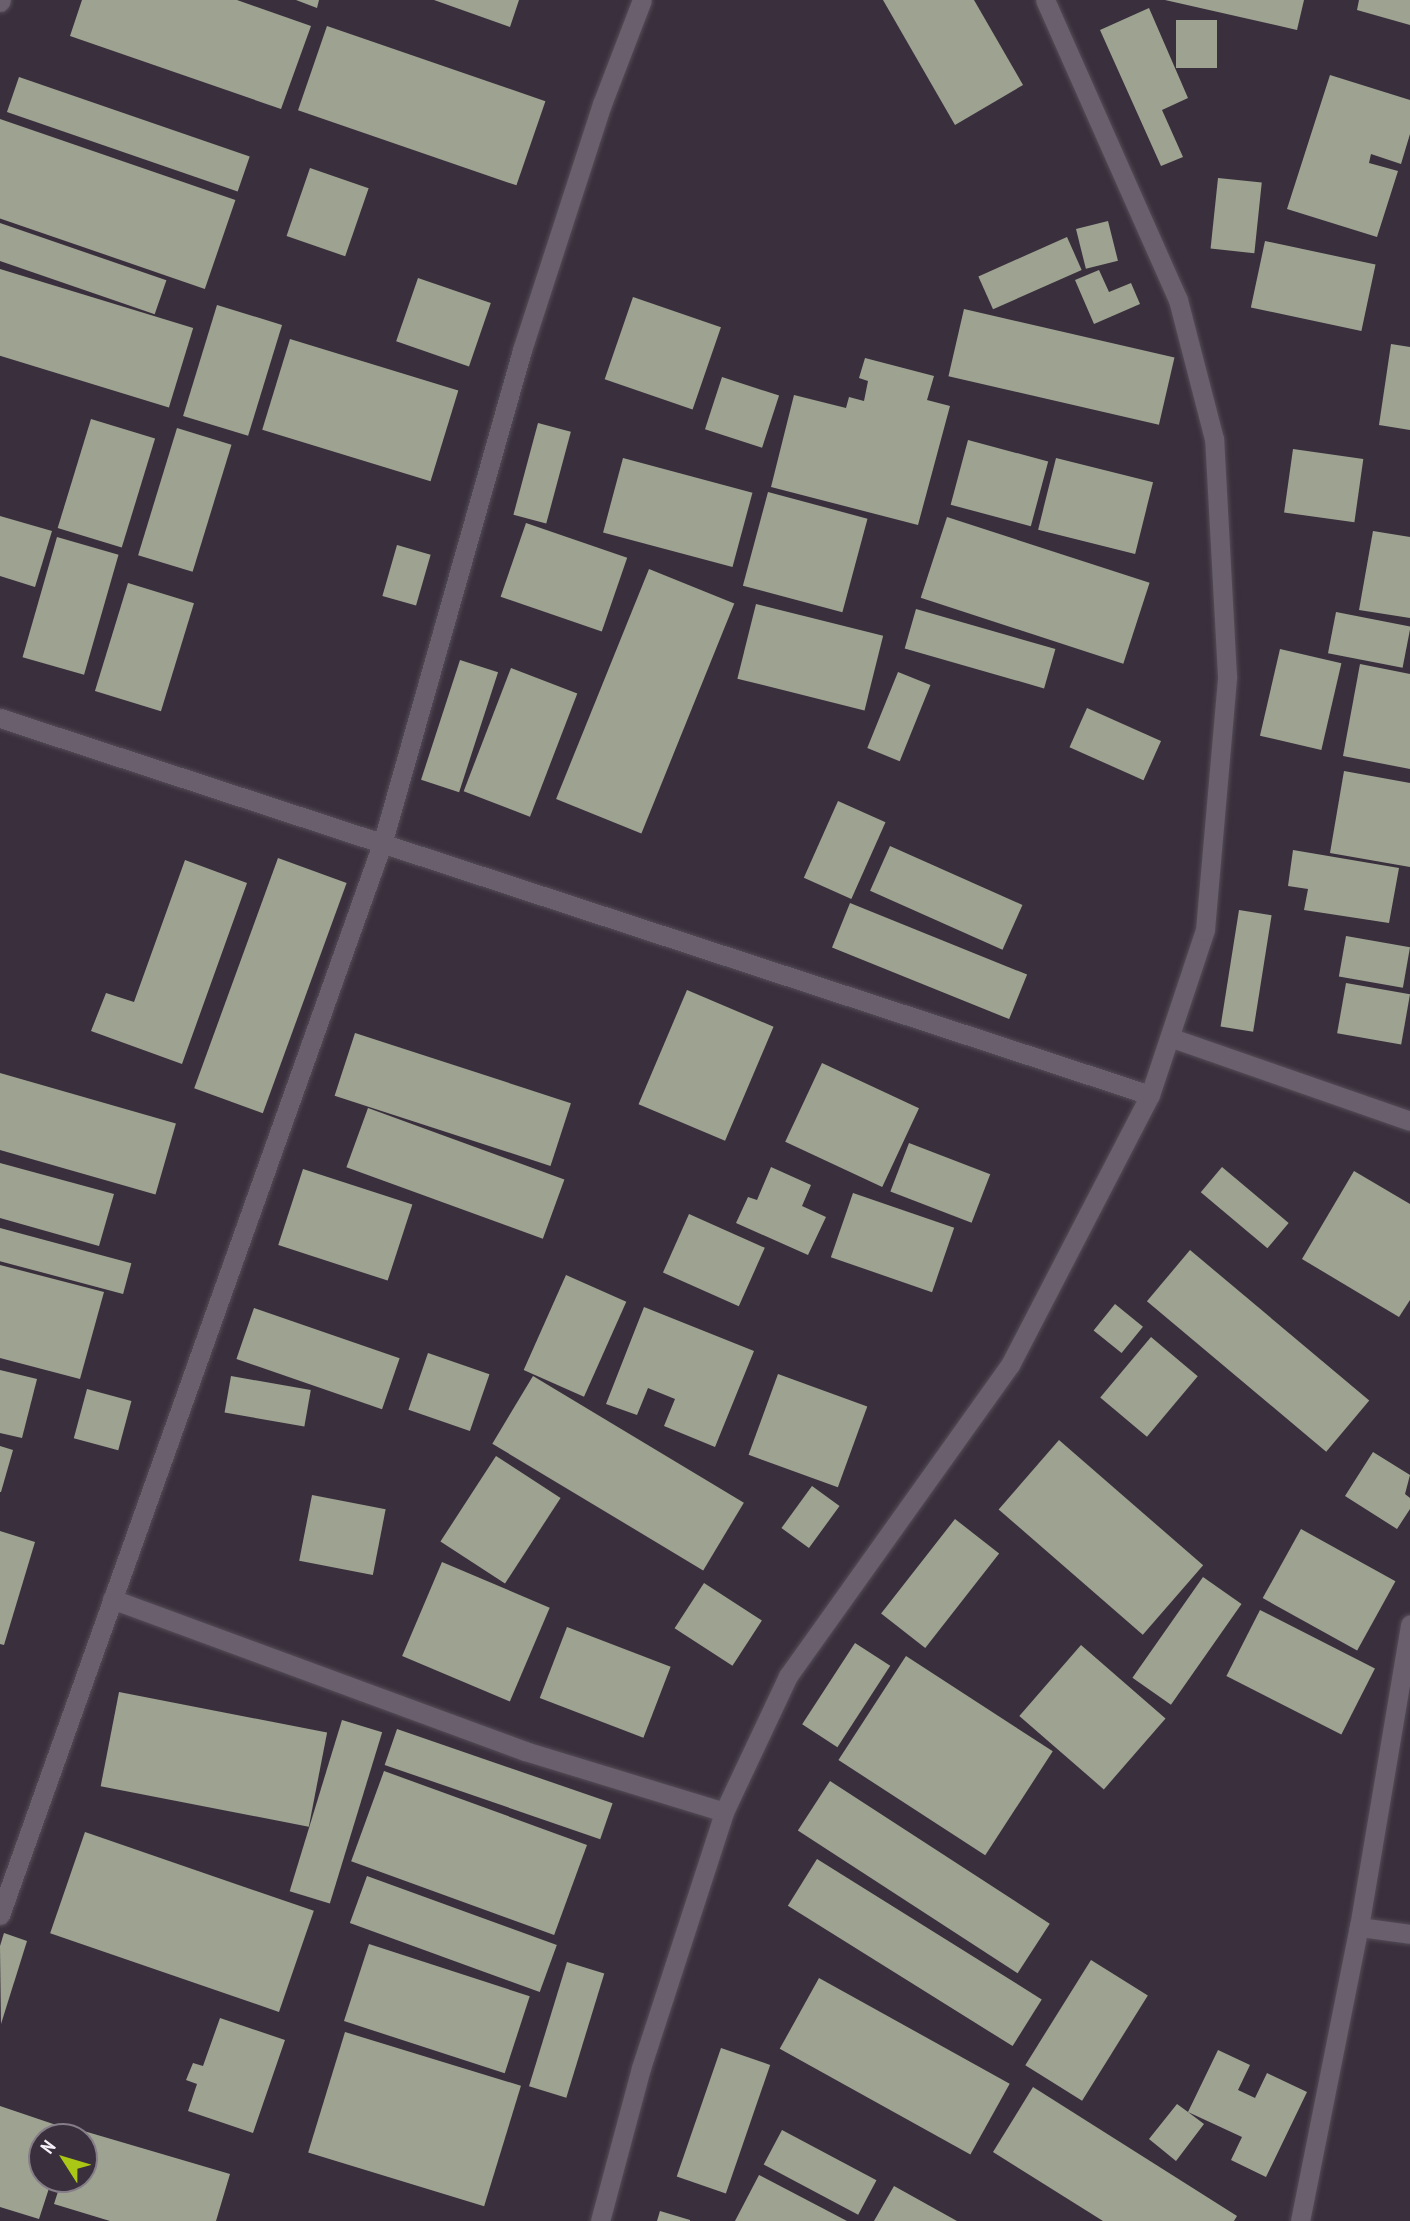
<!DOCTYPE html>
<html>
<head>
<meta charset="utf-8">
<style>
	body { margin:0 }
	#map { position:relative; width:1410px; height:2221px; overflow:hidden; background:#3a303d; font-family:"PT Sans Narrow",sans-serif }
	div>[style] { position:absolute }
	.building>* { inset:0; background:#9ea391; transform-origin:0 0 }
	.roads { filter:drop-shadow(0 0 2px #544c57) drop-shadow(0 0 2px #544c57) }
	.minor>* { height:19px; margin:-9.5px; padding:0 9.5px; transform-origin:9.5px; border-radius:9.5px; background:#695f6d }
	span { translate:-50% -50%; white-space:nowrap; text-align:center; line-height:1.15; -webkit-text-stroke:7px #3a303d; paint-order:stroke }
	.north { position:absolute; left:28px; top:2123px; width:70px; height:70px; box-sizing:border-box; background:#3a303d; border:2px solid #857d88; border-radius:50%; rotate:307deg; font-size:19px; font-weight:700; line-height:28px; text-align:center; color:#f6f0f8 }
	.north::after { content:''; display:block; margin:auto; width:24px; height:32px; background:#abc716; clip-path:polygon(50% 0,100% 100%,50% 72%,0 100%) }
</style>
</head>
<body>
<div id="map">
	<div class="building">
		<div style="clip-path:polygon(82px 0,237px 0,311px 26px,281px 109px,70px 36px)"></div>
		<div style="clip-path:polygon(296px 0,319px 0,317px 8px)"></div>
		<div style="clip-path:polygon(434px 0,519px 0,510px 27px)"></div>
		<div style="clip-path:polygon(883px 0,974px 0,1023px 85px,955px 125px)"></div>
		<div style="clip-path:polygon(1165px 0,1304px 0,1297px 30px)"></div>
		<div style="clip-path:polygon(1359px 0,1410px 0,1410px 25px,1357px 10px)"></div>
		<div style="clip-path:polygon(1149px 8px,1188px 98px,1162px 110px,1183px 157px,1161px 166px,1100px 30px)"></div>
		<div style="left:1176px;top:20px;width:41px;height:48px"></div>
		<div style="left:327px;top:26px;width:231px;height:89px;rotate:19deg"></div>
		<div style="clip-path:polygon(1330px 75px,1410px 100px,1410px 134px,1401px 164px,1371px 154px,1369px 163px,1398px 171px,1377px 237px,1287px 209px)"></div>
		<div style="left:19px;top:77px;width:244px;height:37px;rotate:19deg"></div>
		<div style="left:0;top:119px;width:249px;height:94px;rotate:19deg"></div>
		<div style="left:310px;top:168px;width:62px;height:72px;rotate:19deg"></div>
		<div style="left:1218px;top:178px;width:44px;height:71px;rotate:6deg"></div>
		<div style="left:1108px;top:221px;width:41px;height:33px;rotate:76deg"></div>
		<div style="left:0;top:223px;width:176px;height:36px;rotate:19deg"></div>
		<div style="left:1067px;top:237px;width:36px;height:97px;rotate:66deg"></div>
		<div style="left:1265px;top:241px;width:113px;height:68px;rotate:12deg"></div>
		<div style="left:0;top:269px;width:202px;height:83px;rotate:17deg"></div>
		<div style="clip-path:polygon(1099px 270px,1109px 292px,1131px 283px,1140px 304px,1094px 324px,1075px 280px)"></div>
		<div style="left:418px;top:278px;width:77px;height:67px;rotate:19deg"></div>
		<div style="left:633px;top:297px;width:93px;height:87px;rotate:19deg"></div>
		<div style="left:217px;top:305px;width:68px;height:116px;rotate:17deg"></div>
		<div style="left:964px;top:309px;width:216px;height:69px;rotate:13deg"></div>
		<div style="left:290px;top:339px;width:176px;height:95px;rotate:17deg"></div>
		<div style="clip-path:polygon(1391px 344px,1410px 347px,1410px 430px,1379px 425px)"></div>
		<div style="clip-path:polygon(865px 358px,934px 376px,927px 400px,950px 406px,918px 525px,771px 487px,794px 395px,846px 408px,849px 397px,864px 401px,868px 381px,859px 378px)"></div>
		<div style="left:722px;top:377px;width:60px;height:55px;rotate:18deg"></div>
		<div style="left:91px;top:419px;width:67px;height:114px;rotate:17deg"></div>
		<div style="left:538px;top:423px;width:34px;height:95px;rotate:15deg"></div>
		<div style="left:177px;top:428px;width:57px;height:133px;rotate:17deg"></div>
		<div style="left:968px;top:440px;width:83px;height:67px;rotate:15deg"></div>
		<div style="left:1293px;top:449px;width:71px;height:64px;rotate:8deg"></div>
		<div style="left:623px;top:458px;width:134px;height:77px;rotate:15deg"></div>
		<div style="left:1056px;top:458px;width:100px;height:74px;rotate:14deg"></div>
		<div style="left:768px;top:492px;width:103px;height:97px;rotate:15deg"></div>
		<div style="clip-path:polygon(0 516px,52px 531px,35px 587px,0 576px)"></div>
		<div style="left:947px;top:517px;width:213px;height:85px;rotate:18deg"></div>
		<div style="left:526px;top:523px;width:107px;height:78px;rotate:19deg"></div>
		<div style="clip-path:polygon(1373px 531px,1410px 537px,1410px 618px,1359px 610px)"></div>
		<div style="left:57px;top:537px;width:64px;height:125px;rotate:16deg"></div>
		<div style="left:397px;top:545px;width:35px;height:53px;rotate:16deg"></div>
		<div style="left:649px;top:569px;width:92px;height:248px;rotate:22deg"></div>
		<div style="left:128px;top:583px;width:69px;height:113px;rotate:17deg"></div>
		<div style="left:756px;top:604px;width:131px;height:77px;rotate:14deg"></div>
		<div style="left:916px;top:609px;width:145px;height:41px;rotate:16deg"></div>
		<div style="left:1336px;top:612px;width:76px;height:42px;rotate:11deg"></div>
		<div style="left:1280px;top:649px;width:63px;height:89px;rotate:13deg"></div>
		<div style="left:460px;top:660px;width:40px;height:126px;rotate:18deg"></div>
		<div style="clip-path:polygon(1360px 664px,1410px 674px,1410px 769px,1343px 756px)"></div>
		<div style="left:511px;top:668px;width:71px;height:132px;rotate:21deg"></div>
		<div style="left:898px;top:672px;width:35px;height:82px;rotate:22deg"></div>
		<div style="left:1087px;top:708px;width:81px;height:43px;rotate:24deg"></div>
		<div style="clip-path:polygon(1344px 771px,1410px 783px,1410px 867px,1330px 853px)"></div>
		<div style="left:838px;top:801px;width:52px;height:84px;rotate:24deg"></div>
		<div style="left:890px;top:846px;width:145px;height:49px;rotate:24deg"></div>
		<div style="clip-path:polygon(1293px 850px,1399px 868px,1389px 923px,1304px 910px,1308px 889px,1288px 886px)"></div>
		<div style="left:278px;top:858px;width:73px;height:245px;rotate:20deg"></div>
		<div style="clip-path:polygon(185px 860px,247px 883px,182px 1064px,91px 1031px,106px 993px,134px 1002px)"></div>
		<div style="left:850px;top:903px;width:191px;height:48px;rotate:22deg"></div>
		<div style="left:1239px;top:910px;width:33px;height:118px;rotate:9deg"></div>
		<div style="left:1346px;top:936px;width:65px;height:41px;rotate:10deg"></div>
		<div style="left:1346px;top:983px;width:65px;height:51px;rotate:10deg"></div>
		<div style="left:687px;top:990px;width:94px;height:124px;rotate:23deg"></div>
		<div style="left:355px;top:1033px;width:227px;height:66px;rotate:18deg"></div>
		<div style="left:822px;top:1063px;width:107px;height:87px;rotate:25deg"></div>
		<div style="left:0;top:1073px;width:183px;height:74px;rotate:16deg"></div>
		<div style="left:368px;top:1108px;width:209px;height:63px;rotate:20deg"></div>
		<div style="left:909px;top:1143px;width:87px;height:52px;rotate:21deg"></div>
		<div style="clip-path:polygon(0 1163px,114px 1194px,99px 1246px,0 1218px)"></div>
		<div style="clip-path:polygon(771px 1167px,811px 1185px,802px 1206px,826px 1217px,808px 1255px,736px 1223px,748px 1197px,757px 1200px)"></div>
		<div style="left:1222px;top:1167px;width:87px;height:33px;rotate:40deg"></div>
		<div style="left:303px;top:1169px;width:115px;height:80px;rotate:18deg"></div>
		<div style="clip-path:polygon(1354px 1171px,1410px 1204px,1410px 1300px,1399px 1317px,1302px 1259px)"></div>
		<div style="left:853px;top:1193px;width:107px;height:68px;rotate:19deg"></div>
		<div style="left:689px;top:1214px;width:83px;height:64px;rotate:24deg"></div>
		<div style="left:0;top:1228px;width:136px;height:32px;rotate:15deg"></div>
		<div style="left:1190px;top:1250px;width:234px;height:67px;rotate:40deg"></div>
		<div style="clip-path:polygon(0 1265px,104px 1292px,80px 1379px,0 1358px)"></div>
		<div style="left:566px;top:1275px;width:66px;height:104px;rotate:24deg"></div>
		<div style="left:1115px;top:1304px;width:36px;height:34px;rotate:39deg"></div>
		<div style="clip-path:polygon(644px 1307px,754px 1351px,715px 1447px,664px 1426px,675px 1399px,648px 1388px,637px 1415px,606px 1404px)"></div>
		<div style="left:254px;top:1308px;width:154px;height:54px;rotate:19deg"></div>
		<div style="left:1151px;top:1337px;width:61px;height:79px;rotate:40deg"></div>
		<div style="left:428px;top:1353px;width:65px;height:60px;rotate:19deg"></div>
		<div style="clip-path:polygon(0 1370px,37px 1379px,22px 1438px,0 1433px)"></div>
		<div style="left:778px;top:1374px;width:95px;height:86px;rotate:20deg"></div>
		<div style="left:231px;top:1376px;width:81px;height:37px;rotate:10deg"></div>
		<div style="left:533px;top:1376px;width:246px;height:79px;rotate:31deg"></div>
		<div style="left:87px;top:1389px;width:46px;height:51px;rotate:15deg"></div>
		<div style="left:1059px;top:1440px;width:191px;height:92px;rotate:41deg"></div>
		<div style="clip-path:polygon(0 1446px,13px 1450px,1px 1492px,0 1492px)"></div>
		<div style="clip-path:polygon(1373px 1452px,1410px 1475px,1405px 1494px,1410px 1498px,1410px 1509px,1397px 1529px,1345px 1496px)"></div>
		<div style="left:496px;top:1456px;width:77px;height:102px;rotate:33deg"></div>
		<div style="left:812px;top:1486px;width:34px;height:52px;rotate:36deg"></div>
		<div style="left:312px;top:1495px;width:75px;height:67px;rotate:11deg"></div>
		<div style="left:955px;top:1519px;width:56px;height:120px;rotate:38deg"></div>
		<div style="left:1301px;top:1529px;width:108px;height:79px;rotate:29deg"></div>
		<div style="clip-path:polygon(0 1531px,35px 1542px,4px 1645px,0 1644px)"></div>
		<div style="left:442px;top:1562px;width:117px;height:102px;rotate:23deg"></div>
		<div style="left:1203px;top:1577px;width:47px;height:123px;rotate:35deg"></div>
		<div style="left:704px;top:1583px;width:69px;height:54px;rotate:33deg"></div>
		<div style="left:1260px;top:1610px;width:129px;height:74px;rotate:27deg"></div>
		<div style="left:567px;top:1627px;width:111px;height:76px;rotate:21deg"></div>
		<div style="left:855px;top:1643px;width:42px;height:97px;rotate:33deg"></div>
		<div style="left:1081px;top:1645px;width:112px;height:94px;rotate:41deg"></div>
		<div style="left:906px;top:1656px;width:175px;height:124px;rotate:33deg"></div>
		<div style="left:119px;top:1692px;width:212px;height:96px;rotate:11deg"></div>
		<div style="left:342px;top:1720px;width:42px;height:179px;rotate:17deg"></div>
		<div style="left:397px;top:1729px;width:228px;height:38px;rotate:19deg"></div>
		<div style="left:384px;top:1771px;width:216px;height:96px;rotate:20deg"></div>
		<div style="left:830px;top:1781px;width:262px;height:59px;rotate:33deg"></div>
		<div style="left:85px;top:1832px;width:242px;height:107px;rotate:19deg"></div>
		<div style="left:817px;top:1859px;width:265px;height:55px;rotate:32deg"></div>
		<div style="left:367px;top:1876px;width:202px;height:50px;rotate:20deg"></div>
		<div style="clip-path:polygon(4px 1933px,27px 1941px,1px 2024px,0 1946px)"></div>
		<div style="left:369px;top:1944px;width:169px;height:81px;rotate:18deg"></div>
		<div style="left:1091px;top:1960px;width:67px;height:124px;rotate:32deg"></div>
		<div style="left:567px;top:1962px;width:39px;height:130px;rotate:17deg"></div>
		<div style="left:819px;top:1978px;width:218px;height:81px;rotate:29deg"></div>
		<div style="clip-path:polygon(220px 2018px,285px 2040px,253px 2133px,188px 2111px,197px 2084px,186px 2080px,193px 2063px,203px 2066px)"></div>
		<div style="left:345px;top:2032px;width:184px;height:126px;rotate:17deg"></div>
		<div style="left:721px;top:2048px;width:52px;height:136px;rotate:19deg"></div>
		<div style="clip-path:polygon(1218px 2050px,1250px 2065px,1238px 2090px,1255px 2098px,1267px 2073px,1307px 2092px,1266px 2177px,1231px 2160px,1242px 2137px,1188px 2112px,1204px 2124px,1176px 2161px,1149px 2139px,1177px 2104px,1188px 2112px)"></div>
		<div style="clip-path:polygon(1033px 2087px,1237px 2216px,1234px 2221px,1103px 2221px,993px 2152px)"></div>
		<div style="clip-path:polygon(0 2106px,68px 2129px,65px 2137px,42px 2137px,42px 2179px,52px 2179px,39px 2219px,0 2207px)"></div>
		<div style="clip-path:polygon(77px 2129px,230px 2174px,216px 2221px,110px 2221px,54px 2204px,62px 2179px,84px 2179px,84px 2137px,74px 2137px)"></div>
		<div style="left:782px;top:2130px;width:107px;height:39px;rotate:28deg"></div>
		<div style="clip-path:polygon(759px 2175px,847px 2221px,735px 2221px)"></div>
		<div style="clip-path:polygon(894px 2186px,957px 2221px,874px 2221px)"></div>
		<div style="clip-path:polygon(660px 2211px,690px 2220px,690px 2221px,657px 2221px)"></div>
	</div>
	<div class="roads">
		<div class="minor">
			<div style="left:0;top:2px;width:2px;rotate:-63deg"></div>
			<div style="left:0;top:718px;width:1210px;rotate:18.15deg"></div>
			<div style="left:1172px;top:1038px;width:252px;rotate:19.2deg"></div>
			<div style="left:112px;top:1599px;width:440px;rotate:20.2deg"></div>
			<div style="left:525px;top:1751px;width:208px;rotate:17deg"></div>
			<div style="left:0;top:1915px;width:1140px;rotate:-70.37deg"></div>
			<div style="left:383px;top:841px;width:510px;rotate:-74.19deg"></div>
			<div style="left:522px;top:350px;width:259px;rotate:-72deg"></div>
			<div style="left:602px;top:104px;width:111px;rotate:-69deg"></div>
			<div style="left:1359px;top:1927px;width:51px;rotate:7.8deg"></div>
			<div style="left:600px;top:2221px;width:158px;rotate:-75deg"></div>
			<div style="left:641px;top:2068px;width:269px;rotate:-72deg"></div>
			<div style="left:724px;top:1812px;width:150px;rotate:-64.8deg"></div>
			<div style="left:788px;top:1676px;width:382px;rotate:-54.5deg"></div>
			<div style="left:1010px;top:1365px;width:304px;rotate:-62.6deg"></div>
			<div style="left:1150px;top:1095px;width:174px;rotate:-71.6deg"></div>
			<div style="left:1205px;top:930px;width:255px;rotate:-85deg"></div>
			<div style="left:1227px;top:676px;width:237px;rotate:-93.1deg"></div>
			<div style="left:1214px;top:439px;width:144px;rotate:-104.5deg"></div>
			<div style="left:1178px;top:300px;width:328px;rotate:-113.9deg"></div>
			<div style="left:1300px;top:2221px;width:300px;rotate:-78.7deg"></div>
			<div style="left:1359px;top:1927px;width:307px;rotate:-80.4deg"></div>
		</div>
	</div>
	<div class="north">N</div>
</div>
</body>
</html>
